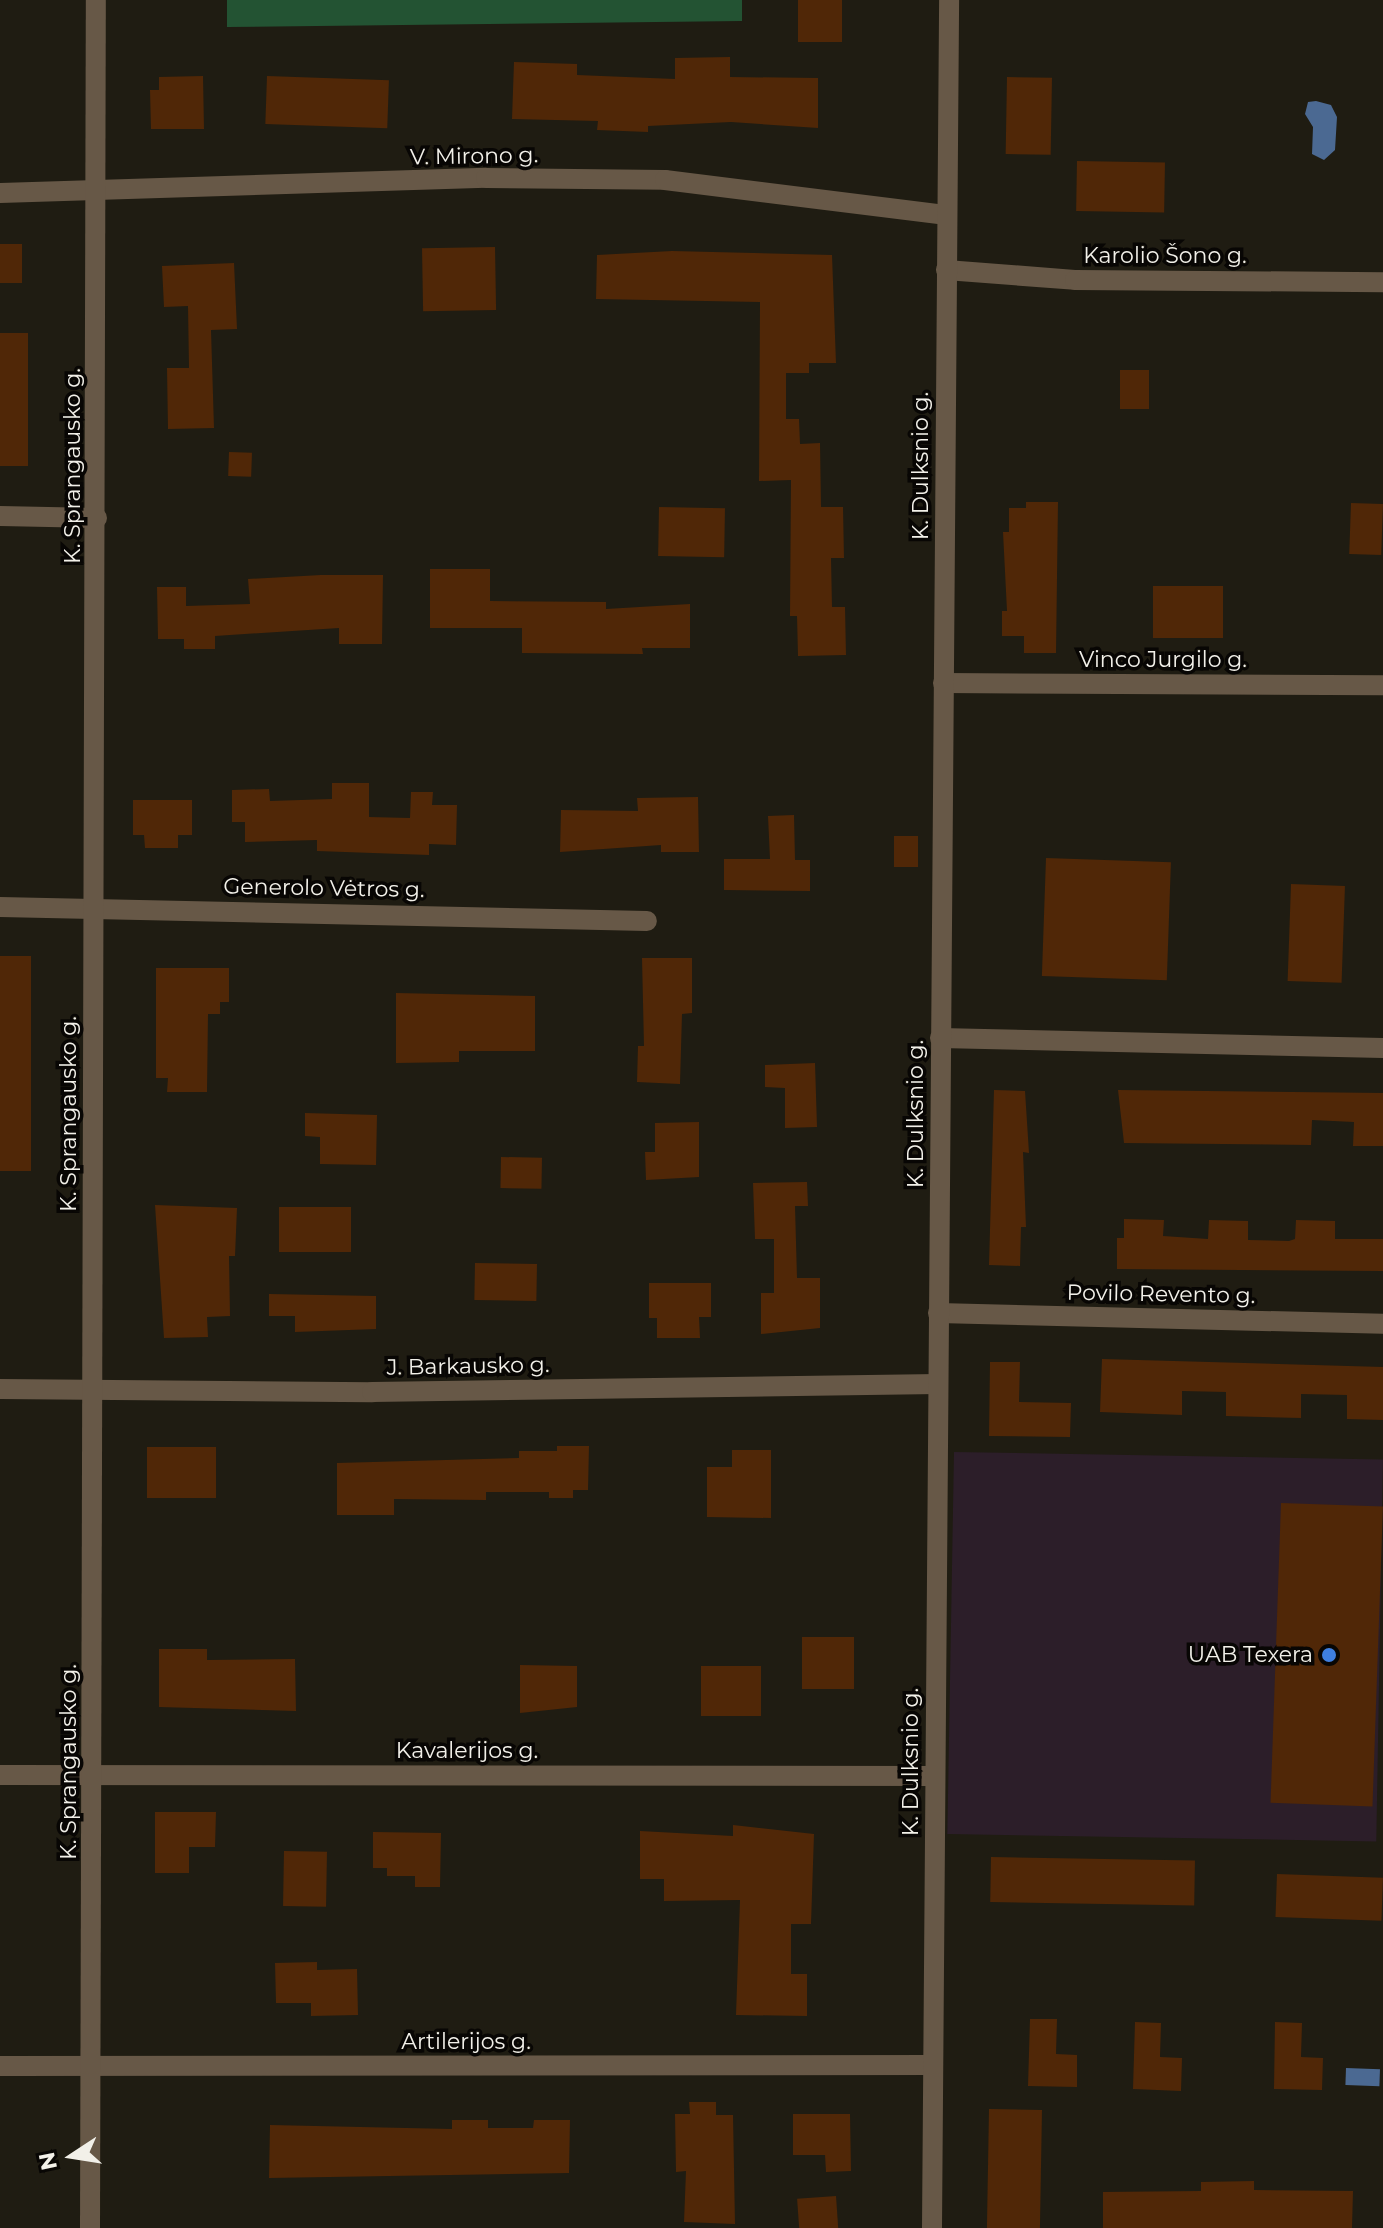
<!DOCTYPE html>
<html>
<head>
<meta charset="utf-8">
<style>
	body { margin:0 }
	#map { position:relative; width:1383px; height:2228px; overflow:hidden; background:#1f1c12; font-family:Montserrat,sans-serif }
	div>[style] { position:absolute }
	.commercial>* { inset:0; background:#2c1e29; transform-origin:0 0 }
	.forest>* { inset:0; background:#235333 }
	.water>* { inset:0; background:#4b6992; transform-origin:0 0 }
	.building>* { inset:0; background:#502707; transform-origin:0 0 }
	.street>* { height:20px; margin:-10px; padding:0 10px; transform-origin:10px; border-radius:10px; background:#675847 }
	.dots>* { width:22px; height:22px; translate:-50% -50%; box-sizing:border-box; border:4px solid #080604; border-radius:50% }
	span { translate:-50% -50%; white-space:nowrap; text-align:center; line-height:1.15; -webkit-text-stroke:7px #080604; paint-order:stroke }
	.street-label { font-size:22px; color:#f2f0e9 }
	.poi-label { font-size:22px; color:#f2f0e9 }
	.right { translate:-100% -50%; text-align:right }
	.north { position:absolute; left:32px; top:2116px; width:80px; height:80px; -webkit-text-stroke:6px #080604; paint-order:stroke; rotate:258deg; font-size:22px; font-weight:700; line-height:32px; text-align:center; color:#f2f0e9 }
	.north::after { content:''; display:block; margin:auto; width:28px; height:36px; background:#f2f0e9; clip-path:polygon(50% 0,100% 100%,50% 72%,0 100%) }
</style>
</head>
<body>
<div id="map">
	<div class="commercial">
		<div style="left:954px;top:1452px;width:429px;height:382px;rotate:1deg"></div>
	</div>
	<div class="forest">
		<div style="clip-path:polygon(227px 0,742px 0,742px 21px,227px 27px)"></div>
	</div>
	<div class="water">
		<div style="clip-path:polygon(1316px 101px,1331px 105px,1337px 117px,1335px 150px,1324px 160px,1312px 154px,1313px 127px,1305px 114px,1308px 102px)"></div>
		<div style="left:1346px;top:2068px;width:34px;height:17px;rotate:2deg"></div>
	</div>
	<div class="building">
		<div style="left:798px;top:0;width:44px;height:42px"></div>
		<div style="clip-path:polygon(730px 57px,730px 77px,818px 78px,818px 128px,731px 122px,648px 126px,648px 132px,597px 130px,598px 121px,512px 119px,514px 62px,577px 64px,577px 75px,675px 79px,675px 58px)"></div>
		<div style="clip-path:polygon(203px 76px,204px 129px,151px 129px,150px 90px,159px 90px,159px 77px)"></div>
		<div style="left:267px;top:76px;width:122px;height:48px;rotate:2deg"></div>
		<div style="left:1007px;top:77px;width:45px;height:77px;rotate:1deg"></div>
		<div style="left:1077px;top:161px;width:88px;height:50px;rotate:1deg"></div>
		<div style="left:0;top:244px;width:22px;height:39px"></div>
		<div style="left:495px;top:247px;width:63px;height:73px;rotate:89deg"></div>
		<div style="clip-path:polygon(672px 251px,832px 255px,836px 363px,809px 363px,809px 373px,786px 373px,786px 419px,799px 419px,800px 444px,820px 443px,821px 507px,843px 507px,844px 558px,831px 558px,832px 607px,845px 607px,846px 655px,798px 656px,797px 616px,790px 616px,791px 480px,759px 481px,760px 302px,596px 299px,597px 255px)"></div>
		<div style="clip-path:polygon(234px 263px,237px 329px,211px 330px,214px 428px,168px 429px,167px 368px,189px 368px,188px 306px,164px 307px,162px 266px)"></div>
		<div style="left:0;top:333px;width:28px;height:133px"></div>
		<div style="left:1120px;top:370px;width:29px;height:39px"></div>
		<div style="left:229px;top:452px;width:23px;height:24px;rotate:2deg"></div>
		<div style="clip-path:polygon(1026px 502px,1058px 502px,1056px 653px,1024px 653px,1024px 636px,1002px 636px,1002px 611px,1007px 611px,1003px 532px,1009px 532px,1009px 508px,1026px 508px)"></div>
		<div style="left:1351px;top:503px;width:32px;height:51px;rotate:2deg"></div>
		<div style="left:659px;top:507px;width:66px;height:49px;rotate:1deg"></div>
		<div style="clip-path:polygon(430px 569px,490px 569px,490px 601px,606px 602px,606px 609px,690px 604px,690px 648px,642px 648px,643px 654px,522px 653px,522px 628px,430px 628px)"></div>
		<div style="clip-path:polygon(321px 575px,383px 575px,382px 644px,339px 644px,339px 628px,215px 636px,215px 649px,184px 649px,184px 639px,158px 639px,157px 587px,186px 587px,186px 606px,250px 604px,248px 579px)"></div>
		<div style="left:1153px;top:586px;width:70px;height:52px"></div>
		<div style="clip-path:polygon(332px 783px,369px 783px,369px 817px,410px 818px,411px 792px,433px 792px,432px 805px,457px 805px,456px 845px,429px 844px,429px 855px,317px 851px,317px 840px,245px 842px,245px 822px,232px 822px,232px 790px,269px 789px,270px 801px,332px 799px)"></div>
		<div style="clip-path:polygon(698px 797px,699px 852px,661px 852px,661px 845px,560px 852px,561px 810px,638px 811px,637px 798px)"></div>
		<div style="clip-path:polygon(133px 800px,192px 800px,192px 835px,178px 835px,178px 848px,145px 848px,144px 835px,133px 835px)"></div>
		<div style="clip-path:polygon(794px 815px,795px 860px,810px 860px,810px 891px,724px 890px,724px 859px,770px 859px,768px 816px)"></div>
		<div style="left:918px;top:836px;width:31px;height:24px;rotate:90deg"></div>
		<div style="left:1046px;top:858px;width:125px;height:118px;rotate:2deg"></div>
		<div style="left:1291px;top:884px;width:54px;height:97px;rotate:2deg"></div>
		<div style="left:0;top:956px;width:31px;height:215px"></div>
		<div style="clip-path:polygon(642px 958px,692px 958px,692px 1013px,682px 1014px,680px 1084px,637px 1082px,638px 1046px,644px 1046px)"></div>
		<div style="clip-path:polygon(156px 968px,229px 968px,229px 1002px,220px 1002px,220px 1014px,208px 1014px,207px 1092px,167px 1092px,168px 1078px,156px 1078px)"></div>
		<div style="clip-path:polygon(396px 993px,535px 996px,535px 1051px,459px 1051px,459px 1062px,396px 1063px)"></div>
		<div style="clip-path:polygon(815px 1063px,817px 1127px,785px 1128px,785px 1088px,765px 1087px,765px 1065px)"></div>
		<div style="clip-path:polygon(994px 1090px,1025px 1091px,1029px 1153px,1023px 1152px,1026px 1227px,1021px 1227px,1020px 1266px,989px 1265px)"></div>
		<div style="clip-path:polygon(1118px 1090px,1383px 1093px,1383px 1146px,1353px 1146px,1354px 1122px,1312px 1120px,1311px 1145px,1124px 1143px)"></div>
		<div style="clip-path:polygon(305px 1113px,377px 1115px,376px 1165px,320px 1164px,320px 1137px,305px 1136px)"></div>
		<div style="clip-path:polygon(699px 1122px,699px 1177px,646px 1180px,645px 1152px,655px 1152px,655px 1123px)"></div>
		<div style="left:501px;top:1157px;width:41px;height:31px;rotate:1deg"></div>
		<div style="clip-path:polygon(807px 1182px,808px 1206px,795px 1206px,797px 1278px,820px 1278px,820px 1328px,761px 1334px,761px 1293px,774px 1293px,774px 1239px,755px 1239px,753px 1183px)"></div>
		<div style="clip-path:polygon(155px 1205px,237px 1208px,235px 1256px,229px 1256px,230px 1316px,207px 1317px,208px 1337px,164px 1338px)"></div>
		<div style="left:279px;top:1207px;width:72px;height:45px"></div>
		<div style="clip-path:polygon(1124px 1219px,1164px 1220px,1163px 1236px,1208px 1239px,1209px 1220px,1248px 1221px,1248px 1240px,1289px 1241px,1295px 1239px,1296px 1220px,1335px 1221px,1335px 1239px,1383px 1239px,1383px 1271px,1117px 1269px,1117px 1238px,1124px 1238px)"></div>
		<div style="left:475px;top:1263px;width:62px;height:37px;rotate:1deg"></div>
		<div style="clip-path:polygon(649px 1283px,711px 1283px,711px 1317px,699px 1317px,700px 1338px,657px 1338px,657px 1318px,649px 1318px)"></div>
		<div style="clip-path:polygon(269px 1294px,376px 1296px,376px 1329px,295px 1332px,295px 1316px,269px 1316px)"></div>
		<div style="clip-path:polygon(1102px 1359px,1383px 1367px,1383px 1420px,1347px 1419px,1347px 1395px,1301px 1394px,1301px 1418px,1226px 1416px,1226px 1392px,1182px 1391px,1182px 1415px,1100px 1412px)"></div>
		<div style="clip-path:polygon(990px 1362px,1020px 1362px,1019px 1402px,1071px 1403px,1070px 1437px,989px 1436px)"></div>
		<div style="clip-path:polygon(557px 1446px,589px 1446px,588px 1490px,573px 1490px,573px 1498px,549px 1498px,549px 1492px,486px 1492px,486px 1500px,394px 1499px,394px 1515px,337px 1515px,337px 1463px,519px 1458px,519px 1451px,557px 1451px)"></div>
		<div style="left:216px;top:1447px;width:51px;height:69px;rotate:90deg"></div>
		<div style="clip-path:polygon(732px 1450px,771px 1450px,771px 1518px,707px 1517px,707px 1467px,732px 1467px)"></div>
		<div style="left:1281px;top:1503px;width:102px;height:300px;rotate:2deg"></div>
		<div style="left:802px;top:1637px;width:52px;height:52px"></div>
		<div style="clip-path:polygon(159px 1649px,207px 1649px,207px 1660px,295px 1659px,296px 1711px,159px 1707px)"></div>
		<div style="clip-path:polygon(520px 1665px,577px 1666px,577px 1707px,520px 1713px)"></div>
		<div style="left:701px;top:1666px;width:60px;height:50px"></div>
		<div style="clip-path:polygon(155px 1812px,216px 1812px,215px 1847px,189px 1847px,189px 1873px,155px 1873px)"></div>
		<div style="clip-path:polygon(733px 1825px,814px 1834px,811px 1924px,791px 1924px,791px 1974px,807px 1974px,807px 2016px,736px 2015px,740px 1900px,664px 1901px,664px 1879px,640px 1879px,640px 1831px,733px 1836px)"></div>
		<div style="clip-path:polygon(373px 1832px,441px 1833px,440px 1887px,415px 1887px,415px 1876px,387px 1876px,387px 1868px,373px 1868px)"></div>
		<div style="left:284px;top:1851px;width:43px;height:55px;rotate:1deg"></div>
		<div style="left:991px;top:1857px;width:204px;height:45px;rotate:1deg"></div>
		<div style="left:1277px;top:1874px;width:106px;height:43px;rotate:2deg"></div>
		<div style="clip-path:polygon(317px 1962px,317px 1970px,357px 1969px,358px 2015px,311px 2016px,311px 2003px,276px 2003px,275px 1963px)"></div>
		<div style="clip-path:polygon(1030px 2019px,1057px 2019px,1056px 2054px,1077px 2055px,1077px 2087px,1028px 2086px)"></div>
		<div style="clip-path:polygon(1135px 2022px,1161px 2023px,1160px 2057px,1182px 2058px,1181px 2091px,1133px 2089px)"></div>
		<div style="clip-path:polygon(1275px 2022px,1302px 2023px,1301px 2057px,1323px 2058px,1322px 2090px,1274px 2089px)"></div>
		<div style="clip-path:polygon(689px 2102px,716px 2102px,716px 2115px,733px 2115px,735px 2224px,684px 2222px,686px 2171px,676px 2172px,675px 2114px,690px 2114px)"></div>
		<div style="left:989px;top:2109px;width:53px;height:119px;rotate:1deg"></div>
		<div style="clip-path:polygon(793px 2114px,850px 2114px,851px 2171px,826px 2172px,825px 2155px,793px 2155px)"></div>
		<div style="clip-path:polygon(452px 2120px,488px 2120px,488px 2128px,533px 2128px,534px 2120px,570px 2120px,569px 2173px,269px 2178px,270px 2125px,452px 2129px)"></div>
		<div style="clip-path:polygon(1254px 2181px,1254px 2190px,1353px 2191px,1352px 2228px,1103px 2228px,1103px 2192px,1201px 2191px,1201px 2182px)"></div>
		<div style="left:836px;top:2196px;width:32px;height:39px;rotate:86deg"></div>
	</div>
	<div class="street">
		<div style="left:0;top:193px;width:486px;rotate:-1.8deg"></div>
		<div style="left:486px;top:178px;width:179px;rotate:0.6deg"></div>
		<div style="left:665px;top:180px;width:284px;rotate:7.1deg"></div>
		<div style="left:946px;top:270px;width:129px;rotate:4.4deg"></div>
		<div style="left:1075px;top:280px;width:308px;rotate:0.4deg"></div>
		<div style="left:0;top:516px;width:97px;rotate:1.2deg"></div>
		<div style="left:943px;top:683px;width:440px;rotate:0.3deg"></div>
		<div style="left:0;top:907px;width:647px;rotate:1.24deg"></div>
		<div style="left:940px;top:1038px;width:443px;rotate:1.3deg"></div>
		<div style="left:938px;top:1313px;width:445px;rotate:1.4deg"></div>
		<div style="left:0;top:1389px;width:372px;rotate:0.5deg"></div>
		<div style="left:372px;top:1392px;width:566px;rotate:-0.81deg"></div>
		<div style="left:0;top:1775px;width:935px;rotate:0.06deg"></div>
		<div style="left:0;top:2066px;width:933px;rotate:-0.06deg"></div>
		<div style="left:90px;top:2228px;width:2228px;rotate:-89.85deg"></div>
		<div style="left:932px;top:2228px;width:2228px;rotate:-89.56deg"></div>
	</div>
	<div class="dots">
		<div style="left:1329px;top:1655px;background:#3f7fe0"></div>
	</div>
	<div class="street-label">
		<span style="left:474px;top:156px;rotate:-1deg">V. Mirono g.</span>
		<span style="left:1165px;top:256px">Karolio Šono g.</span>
		<span style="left:73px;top:466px;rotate:-90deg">K. Sprangausko g.</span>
		<span style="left:921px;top:466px;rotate:-90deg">K. Dulksnio g.</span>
		<span style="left:1163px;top:660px">Vinco Jurgilo g.</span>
		<span style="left:324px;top:888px;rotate:1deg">Generolo Vėtros g.</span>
		<span style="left:69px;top:1114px;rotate:-90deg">K. Sprangausko g.</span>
		<span style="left:916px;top:1114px;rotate:-90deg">K. Dulksnio g.</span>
		<span style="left:1161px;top:1294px;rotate:1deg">Povilo Revento g.</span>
		<span style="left:468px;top:1366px;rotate:-1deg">J. Barkausko g.</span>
		<span style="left:467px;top:1751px">Kavalerijos g.</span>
		<span style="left:69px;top:1762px;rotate:-90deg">K. Sprangausko g.</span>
		<span style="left:911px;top:1762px;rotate:-90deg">K. Dulksnio g.</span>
		<span style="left:466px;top:2042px">Artilerijos g.</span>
	</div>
	<div class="poi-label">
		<span class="right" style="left:1313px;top:1655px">UAB Texera</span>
	</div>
	<div class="north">N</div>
</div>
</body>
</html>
